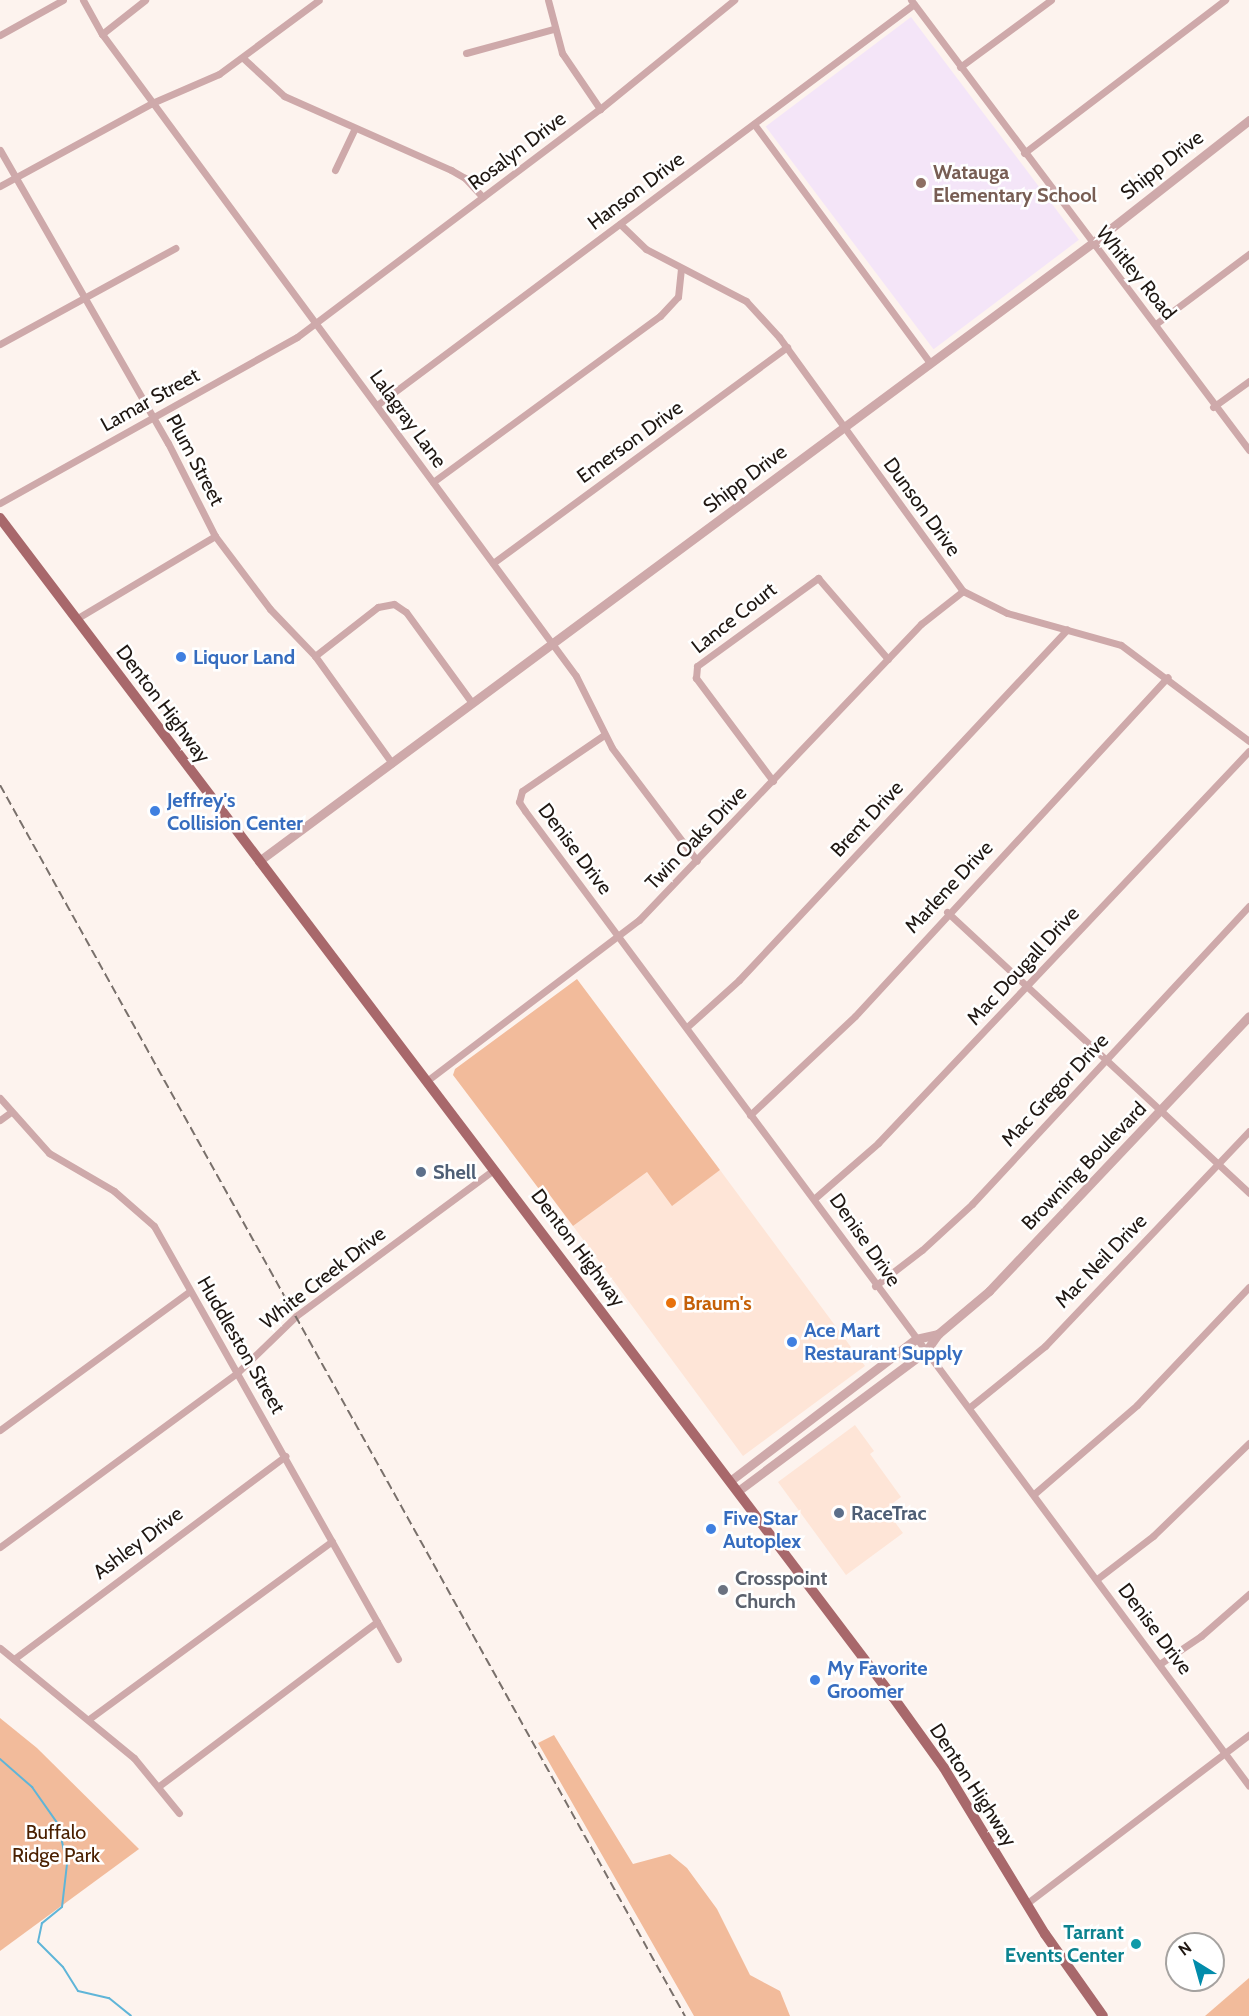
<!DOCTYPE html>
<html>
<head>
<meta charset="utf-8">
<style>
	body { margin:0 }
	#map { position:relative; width:1249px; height:2016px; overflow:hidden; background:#fdf3ee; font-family:Cabin,sans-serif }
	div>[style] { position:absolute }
	.built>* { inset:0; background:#fee5d7 }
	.education>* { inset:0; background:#f4e5f8; transform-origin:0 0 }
	.green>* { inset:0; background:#f2bb9b }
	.stream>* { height:2px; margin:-1px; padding:0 1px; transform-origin:1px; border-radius:1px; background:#5fb5d8 }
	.minor>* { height:7px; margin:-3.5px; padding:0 3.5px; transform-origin:3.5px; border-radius:3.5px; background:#cea9aa }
	.tertiary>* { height:9px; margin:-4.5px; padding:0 4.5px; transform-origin:4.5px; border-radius:4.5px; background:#cea9aa }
	.primary>* { height:10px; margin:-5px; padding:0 5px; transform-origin:5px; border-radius:5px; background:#a8686b }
	.rail>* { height:2px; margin-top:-1px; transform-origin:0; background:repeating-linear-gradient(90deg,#79706b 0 9px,transparent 0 13.5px) }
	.dots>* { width:16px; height:16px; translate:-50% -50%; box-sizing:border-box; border:3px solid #fff; border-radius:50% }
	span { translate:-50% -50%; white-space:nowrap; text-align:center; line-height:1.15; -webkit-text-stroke:5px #fff; paint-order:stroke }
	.street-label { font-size:20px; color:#1f1712 }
	.education-label { font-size:20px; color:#785e54; font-weight:700 }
	.left { translate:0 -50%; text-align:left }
	.shop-label { font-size:20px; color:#366cbe; font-weight:700 }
	.service-label { font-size:20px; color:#4e5e75; font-weight:700 }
	.food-label { font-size:20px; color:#c56008; font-weight:700 }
	.worship-label { font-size:20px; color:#5b616d; font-weight:700 }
	.park-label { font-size:20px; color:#4a2001 }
	.culture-label { font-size:20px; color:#0d838f; font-weight:700 }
	.right { translate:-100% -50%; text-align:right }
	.north { position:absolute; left:1165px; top:1932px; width:60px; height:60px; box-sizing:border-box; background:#fff; border:2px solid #a5a2a0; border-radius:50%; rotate:323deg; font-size:16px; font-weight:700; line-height:24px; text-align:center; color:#1f1712 }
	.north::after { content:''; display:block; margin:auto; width:21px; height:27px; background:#028cab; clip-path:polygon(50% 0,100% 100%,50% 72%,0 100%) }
</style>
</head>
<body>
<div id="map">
	<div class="built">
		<div style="clip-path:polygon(720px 1170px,865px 1366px,743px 1456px,573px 1226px,647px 1172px,672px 1205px)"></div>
		<div style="clip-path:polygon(855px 1425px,874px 1451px,870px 1454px,901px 1497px,885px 1509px,903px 1533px,846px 1575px,778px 1482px)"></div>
	</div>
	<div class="education">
		<div style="left:911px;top:17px;width:279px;height:182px;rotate:53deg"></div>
	</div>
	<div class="green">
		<div style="clip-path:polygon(577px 979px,720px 1170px,672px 1206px,647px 1172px,573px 1226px,549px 1194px,542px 1193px,453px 1075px,455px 1069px)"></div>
		<div style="clip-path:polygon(0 1718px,37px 1748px,139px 1849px,0 1951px)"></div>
		<div style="clip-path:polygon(554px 1735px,633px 1864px,670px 1854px,687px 1868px,717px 1909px,750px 1975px,780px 1991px,790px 2016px,694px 2016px,538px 1743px)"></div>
		<div style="clip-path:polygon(1249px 1978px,1249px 2016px,1205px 2016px)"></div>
	</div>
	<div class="stream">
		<div style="left:0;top:1759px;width:43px;rotate:41.2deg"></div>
		<div style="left:32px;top:1787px;width:45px;rotate:54.9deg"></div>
		<div style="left:58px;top:1824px;width:41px;rotate:77.3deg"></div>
		<div style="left:67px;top:1864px;width:43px;rotate:96.6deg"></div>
		<div style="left:62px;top:1907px;width:26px;rotate:141deg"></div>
		<div style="left:42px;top:1923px;width:19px;rotate:102deg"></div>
		<div style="left:38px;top:1942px;width:35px;rotate:45deg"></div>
		<div style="left:63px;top:1967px;width:28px;rotate:58deg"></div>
		<div style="left:78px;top:1991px;width:32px;rotate:13deg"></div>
		<div style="left:109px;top:1998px;width:28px;rotate:39deg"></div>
	</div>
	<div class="minor">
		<div style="left:83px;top:0;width:39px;rotate:61deg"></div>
		<div style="left:102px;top:34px;width:798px;rotate:53.56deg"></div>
		<div style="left:576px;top:676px;width:80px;rotate:63.4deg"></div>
		<div style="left:612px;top:748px;width:141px;rotate:53deg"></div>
		<div style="left:548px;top:0;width:55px;rotate:75.2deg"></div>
		<div style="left:562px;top:53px;width:68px;rotate:55.8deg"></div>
		<div style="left:911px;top:0;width:563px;rotate:53.09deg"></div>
		<div style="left:102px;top:34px;width:55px;rotate:-38.3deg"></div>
		<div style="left:0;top:35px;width:72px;rotate:-29.1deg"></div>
		<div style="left:466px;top:53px;width:91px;rotate:-15.3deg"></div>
		<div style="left:243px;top:58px;width:56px;rotate:42.8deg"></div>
		<div style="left:284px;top:96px;width:183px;rotate:23.9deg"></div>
		<div style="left:451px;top:170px;width:16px;rotate:30deg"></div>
		<div style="left:465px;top:178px;width:26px;rotate:47deg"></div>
		<div style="left:960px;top:67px;width:113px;rotate:-36.4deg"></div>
		<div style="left:754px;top:124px;width:297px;rotate:53.6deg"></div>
		<div style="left:0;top:150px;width:338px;rotate:60.2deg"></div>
		<div style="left:168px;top:443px;width:104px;rotate:63.2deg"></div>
		<div style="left:215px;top:536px;width:91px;rotate:53deg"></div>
		<div style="left:270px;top:609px;width:65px;rotate:46.2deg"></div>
		<div style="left:315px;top:656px;width:132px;rotate:54.3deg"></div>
		<div style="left:1024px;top:153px;width:253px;rotate:-37.3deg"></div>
		<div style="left:335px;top:170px;width:44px;rotate:-64.6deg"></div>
		<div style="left:0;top:186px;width:173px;rotate:-28.6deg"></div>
		<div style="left:152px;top:103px;width:73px;rotate:-23.4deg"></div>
		<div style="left:219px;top:74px;width:124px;rotate:-36.5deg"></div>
		<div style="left:620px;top:224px;width:36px;rotate:44deg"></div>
		<div style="left:646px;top:249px;width:113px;rotate:27.5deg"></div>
		<div style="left:746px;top:301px;width:49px;rotate:47.5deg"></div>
		<div style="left:779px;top:337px;width:314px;rotate:54.1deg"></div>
		<div style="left:963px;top:591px;width:49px;rotate:26.6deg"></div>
		<div style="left:1007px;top:613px;width:118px;rotate:15.7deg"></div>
		<div style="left:1121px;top:645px;width:160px;rotate:36.9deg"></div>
		<div style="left:1157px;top:323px;width:115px;rotate:-36.9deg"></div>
		<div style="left:0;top:344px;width:200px;rotate:-28.7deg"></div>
		<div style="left:377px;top:405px;width:670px;rotate:-36.75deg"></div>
		<div style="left:1213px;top:407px;width:44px;rotate:-35.8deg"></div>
		<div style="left:433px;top:482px;width:281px;rotate:-36.2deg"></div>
		<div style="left:660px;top:316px;width:26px;rotate:-47deg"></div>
		<div style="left:678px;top:297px;width:29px;rotate:-84deg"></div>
		<div style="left:0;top:503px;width:340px;rotate:-29.2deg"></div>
		<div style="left:297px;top:337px;width:379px;rotate:-37deg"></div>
		<div style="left:600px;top:109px;width:173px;rotate:-39.1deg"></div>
		<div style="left:493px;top:563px;width:365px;rotate:-36.3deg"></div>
		<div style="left:76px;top:619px;width:162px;rotate:-30.8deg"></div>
		<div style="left:315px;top:656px;width:80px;rotate:-37.9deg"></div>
		<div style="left:378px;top:607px;width:16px;rotate:-11deg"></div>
		<div style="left:394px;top:604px;width:14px;rotate:34deg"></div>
		<div style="left:406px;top:612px;width:112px;rotate:54deg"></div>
		<div style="left:604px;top:735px;width:99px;rotate:145.7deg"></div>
		<div style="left:522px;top:791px;width:11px;rotate:105deg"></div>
		<div style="left:519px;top:802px;width:11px;rotate:56deg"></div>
		<div style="left:525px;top:811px;width:1214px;rotate:53.4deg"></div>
		<div style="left:773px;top:781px;width:129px;rotate:-126.8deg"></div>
		<div style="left:696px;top:678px;width:12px;rotate:-85deg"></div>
		<div style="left:697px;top:666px;width:150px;rotate:-36deg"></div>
		<div style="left:818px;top:578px;width:107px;rotate:49.2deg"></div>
		<div style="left:947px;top:912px;width:413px;rotate:42.9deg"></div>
		<div style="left:687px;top:1027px;width:70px;rotate:-42.1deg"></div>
		<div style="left:739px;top:980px;width:480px;rotate:-46.9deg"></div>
		<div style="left:428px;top:1080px;width:265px;rotate:-37.2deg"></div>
		<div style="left:639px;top:920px;width:409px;rotate:-46.4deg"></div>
		<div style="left:921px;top:624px;width:53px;rotate:-38.2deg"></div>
		<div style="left:0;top:1098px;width:74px;rotate:48.3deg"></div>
		<div style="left:49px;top:1153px;width:75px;rotate:30.3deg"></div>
		<div style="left:114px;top:1191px;width:53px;rotate:41.2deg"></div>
		<div style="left:154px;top:1226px;width:497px;rotate:60.6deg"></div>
		<div style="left:750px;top:1115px;width:144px;rotate:-43.3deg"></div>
		<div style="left:855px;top:1016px;width:461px;rotate:-47.3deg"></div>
		<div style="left:0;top:1120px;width:14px;rotate:-36deg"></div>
		<div style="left:815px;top:1198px;width:84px;rotate:-41.1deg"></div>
		<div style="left:878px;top:1143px;width:540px;rotate:-46.58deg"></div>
		<div style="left:875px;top:1286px;width:59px;rotate:-37.5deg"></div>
		<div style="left:922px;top:1250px;width:68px;rotate:-42.6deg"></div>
		<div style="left:972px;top:1204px;width:407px;rotate:-47.1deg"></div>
		<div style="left:970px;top:1407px;width:97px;rotate:-39.1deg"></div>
		<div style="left:1045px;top:1346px;width:296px;rotate:-46.5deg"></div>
		<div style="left:0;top:1430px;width:235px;rotate:-36.2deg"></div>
		<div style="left:1034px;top:1494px;width:136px;rotate:-40.8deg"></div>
		<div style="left:1137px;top:1405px;width:163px;rotate:-46.5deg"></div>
		<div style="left:0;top:1547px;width:294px;rotate:-36.3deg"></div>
		<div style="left:237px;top:1373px;width:82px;rotate:-44deg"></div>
		<div style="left:296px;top:1316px;width:247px;rotate:-36.5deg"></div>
		<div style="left:1097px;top:1579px;width:71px;rotate:-37.5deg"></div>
		<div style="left:1153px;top:1536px;width:134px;rotate:-44.1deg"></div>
		<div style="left:0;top:1648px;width:173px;rotate:39.4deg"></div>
		<div style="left:134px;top:1758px;width:71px;rotate:50.7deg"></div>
		<div style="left:14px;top:1659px;width:339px;rotate:-36.8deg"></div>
		<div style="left:1161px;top:1663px;width:48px;rotate:-34deg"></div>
		<div style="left:1201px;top:1636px;width:64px;rotate:-41.2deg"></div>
		<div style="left:89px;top:1719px;width:301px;rotate:-36.2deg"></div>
		<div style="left:159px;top:1786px;width:273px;rotate:-37deg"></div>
		<div style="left:1026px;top:1904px;width:280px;rotate:-37.2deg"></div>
	</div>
	<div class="tertiary">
		<div style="left:259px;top:861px;width:1036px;rotate:-36.56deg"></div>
		<div style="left:1091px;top:244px;width:201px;rotate:-38.1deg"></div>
		<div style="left:730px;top:1481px;width:234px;rotate:-37.4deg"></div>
		<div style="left:916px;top:1339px;width:23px;rotate:-13deg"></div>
		<div style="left:738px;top:1491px;width:234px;rotate:-36.7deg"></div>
		<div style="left:926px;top:1351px;width:21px;rotate:-55deg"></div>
		<div style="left:938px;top:1334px;width:67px;rotate:-40.1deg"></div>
		<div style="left:989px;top:1291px;width:378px;rotate:-46.6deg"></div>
	</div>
	<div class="primary">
		<div style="left:0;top:518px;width:1479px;rotate:52.86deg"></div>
		<div style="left:893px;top:1697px;width:87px;rotate:54.3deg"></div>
		<div style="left:944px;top:1768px;width:194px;rotate:58.7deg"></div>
		<div style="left:1045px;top:1934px;width:100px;rotate:54.7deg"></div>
	</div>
	<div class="rail">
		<div style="left:0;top:785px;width:1409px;rotate:60.91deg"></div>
	</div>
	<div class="dots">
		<div style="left:921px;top:183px;background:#8d6e63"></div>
		<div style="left:181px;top:657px;background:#3f7fe0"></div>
		<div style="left:155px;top:811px;background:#3f7fe0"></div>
		<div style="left:421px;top:1172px;background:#5c6f8a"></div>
		<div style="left:671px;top:1303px;background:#e8710a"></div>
		<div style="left:792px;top:1342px;background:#3f7fe0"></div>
		<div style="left:839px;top:1513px;background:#5c6f8a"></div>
		<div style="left:711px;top:1529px;background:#3f7fe0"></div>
		<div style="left:723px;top:1590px;background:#6b7280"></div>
		<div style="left:815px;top:1680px;background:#3f7fe0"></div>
		<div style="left:1136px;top:1944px;background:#0f9aa8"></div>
	</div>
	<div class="street-label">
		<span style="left:517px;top:151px;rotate:-37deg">Rosalyn Drive</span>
		<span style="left:1162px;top:165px;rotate:-38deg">Shipp Drive</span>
		<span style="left:636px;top:191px;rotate:-37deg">Hanson Drive</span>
		<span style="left:1136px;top:273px;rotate:51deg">Whitley Road</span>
		<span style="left:150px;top:400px;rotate:-29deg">Lamar Street</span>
		<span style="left:408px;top:419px;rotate:54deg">Lalagray Lane</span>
		<span style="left:630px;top:442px;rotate:-36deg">Emerson Drive</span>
		<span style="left:195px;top:460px;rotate:62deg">Plum Street</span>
		<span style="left:745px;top:479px;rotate:-37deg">Shipp Drive</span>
		<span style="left:922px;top:507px;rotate:54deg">Dunson Drive</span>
		<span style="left:734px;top:618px;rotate:-38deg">Lance Court</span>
		<span style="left:163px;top:704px;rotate:53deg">Denton Highway</span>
		<span style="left:867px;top:819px;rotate:-47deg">Brent Drive</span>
		<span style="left:696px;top:838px;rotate:-46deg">Twin Oaks Drive</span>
		<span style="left:575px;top:849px;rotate:53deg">Denise Drive</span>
		<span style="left:949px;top:887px;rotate:-47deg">Marlene Drive</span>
		<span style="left:1023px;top:966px;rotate:-47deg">Mac Dougall Drive</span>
		<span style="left:1055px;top:1090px;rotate:-47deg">Mac Gregor Drive</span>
		<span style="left:1084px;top:1166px;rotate:-46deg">Browning Boulevard</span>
		<span style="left:865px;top:1240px;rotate:55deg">Denise Drive</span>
		<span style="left:578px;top:1248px;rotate:53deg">Denton Highway</span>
		<span style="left:1101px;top:1261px;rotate:-46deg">Mac Neil Drive</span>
		<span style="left:323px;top:1278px;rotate:-38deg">White Creek Drive</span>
		<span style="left:241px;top:1345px;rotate:60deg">Huddleston Street</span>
		<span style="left:138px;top:1543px;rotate:-37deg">Ashley Drive</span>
		<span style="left:1155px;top:1629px;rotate:53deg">Denise Drive</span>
		<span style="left:973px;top:1785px;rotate:57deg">Denton Highway</span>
	</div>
	<div class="education-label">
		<span class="left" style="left:933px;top:184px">Watauga<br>Elementary School</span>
	</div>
	<div class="shop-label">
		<span class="left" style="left:193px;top:657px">Liquor Land</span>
		<span class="left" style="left:167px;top:812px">Jeffrey's<br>Collision Center</span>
		<span class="left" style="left:804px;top:1342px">Ace Mart<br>Restaurant Supply</span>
		<span class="left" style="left:723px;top:1530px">Five Star<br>Autoplex</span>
		<span class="left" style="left:827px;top:1680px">My Favorite<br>Groomer</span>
	</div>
	<div class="service-label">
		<span class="left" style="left:433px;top:1172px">Shell</span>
		<span class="left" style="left:851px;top:1513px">RaceTrac</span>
	</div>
	<div class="food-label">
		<span class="left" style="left:683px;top:1303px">Braum's</span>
	</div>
	<div class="worship-label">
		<span class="left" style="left:735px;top:1590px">Crosspoint<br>Church</span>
	</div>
	<div class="park-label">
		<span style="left:56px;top:1844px">Buffalo<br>Ridge Park</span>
	</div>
	<div class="culture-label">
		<span class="right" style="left:1124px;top:1944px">Tarrant<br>Events Center</span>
	</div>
	<div class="north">N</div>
</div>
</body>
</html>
